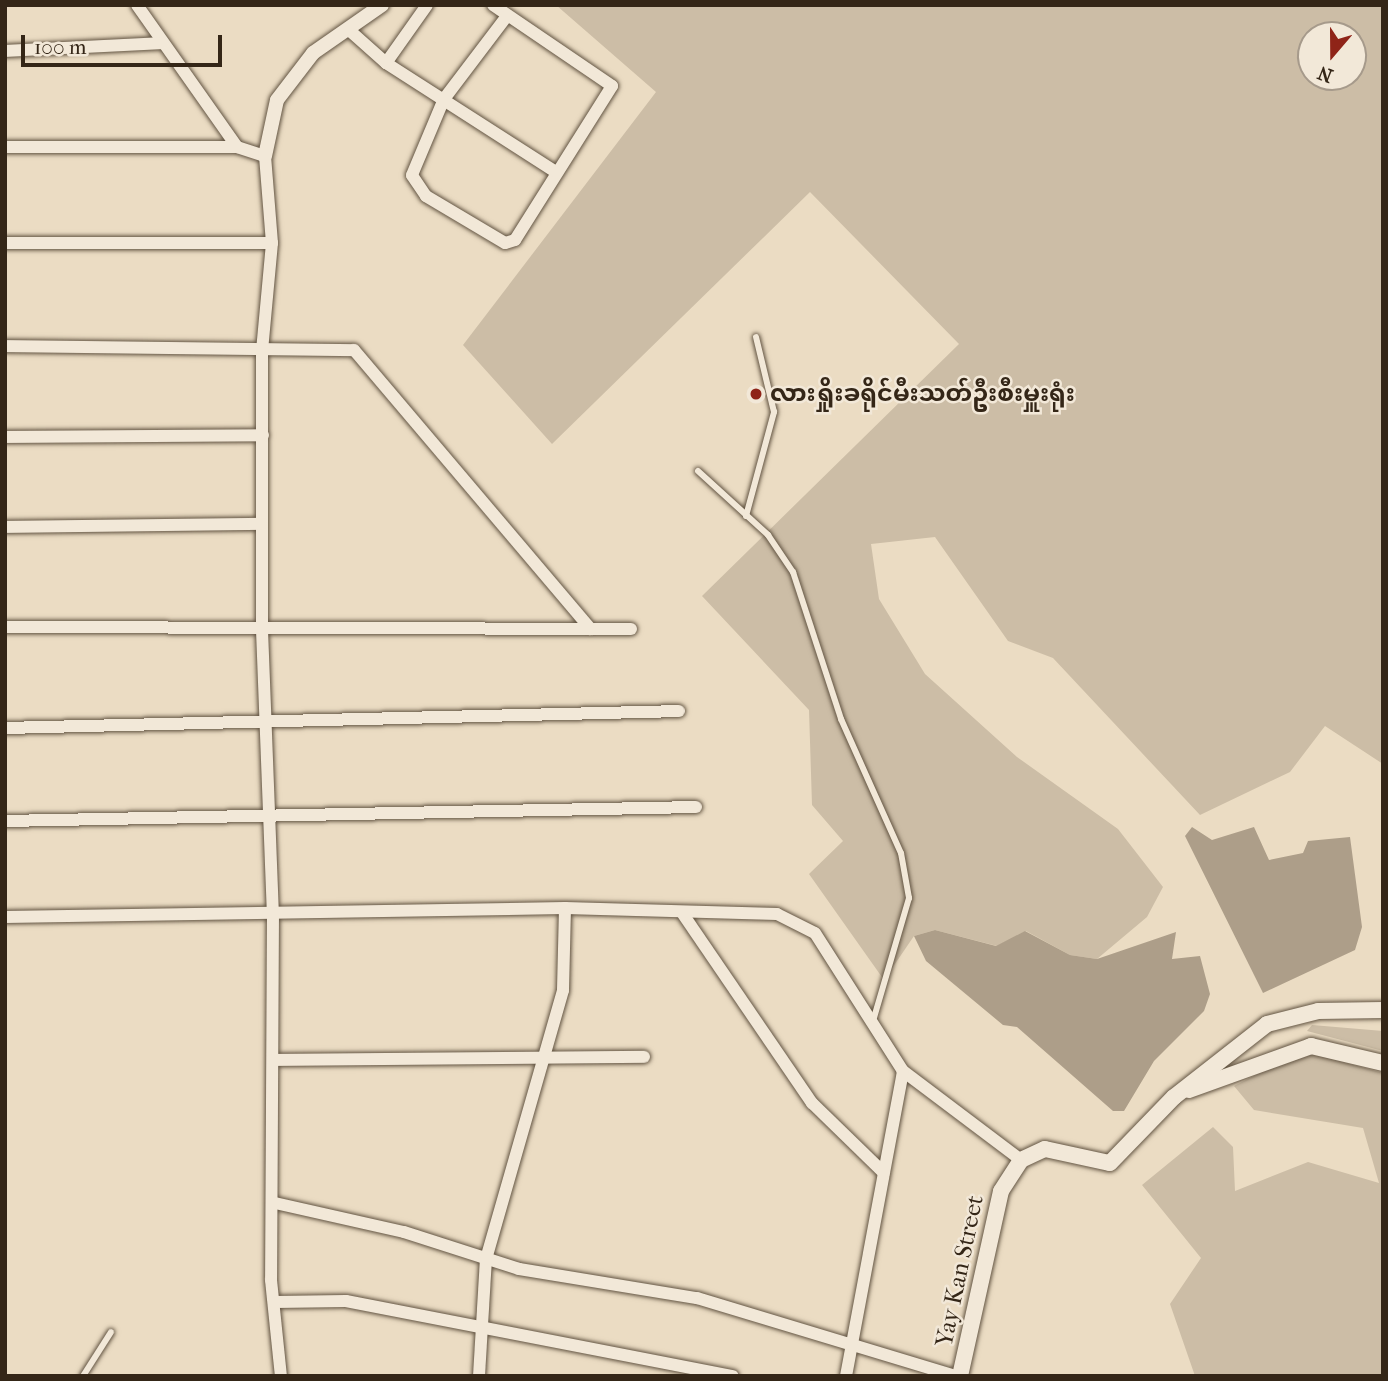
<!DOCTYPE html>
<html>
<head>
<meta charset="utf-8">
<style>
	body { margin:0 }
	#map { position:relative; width:1388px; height:1381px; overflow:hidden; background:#ebdcc3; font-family:"IM FELL French Canon","Noto Sans Myanmar",serif }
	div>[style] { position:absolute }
	.green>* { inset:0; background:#ccbda6 }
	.water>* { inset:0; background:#ad9e89 }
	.roads { filter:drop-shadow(0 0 2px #625442) drop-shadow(0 0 2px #625442) }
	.service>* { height:6px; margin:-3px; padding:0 3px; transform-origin:3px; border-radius:3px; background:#f2e8d8 }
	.minor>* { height:12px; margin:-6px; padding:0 6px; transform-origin:6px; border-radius:6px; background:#f2e8d8 }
	.tertiary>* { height:14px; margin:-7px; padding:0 7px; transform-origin:7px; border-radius:7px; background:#f2e8d8 }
	.secondary>* { height:16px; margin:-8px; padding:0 8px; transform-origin:8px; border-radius:8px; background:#f2e8d8 }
	.dots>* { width:19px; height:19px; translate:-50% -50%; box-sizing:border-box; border:4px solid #f2e8d8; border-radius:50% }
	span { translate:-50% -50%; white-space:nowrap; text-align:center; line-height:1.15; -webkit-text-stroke:5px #f2e8d8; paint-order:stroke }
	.poi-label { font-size:24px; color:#342617; font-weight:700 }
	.left { translate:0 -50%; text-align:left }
	.street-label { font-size:24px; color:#342617 }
	.frame { position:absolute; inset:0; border:7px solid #342617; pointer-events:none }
	.north { position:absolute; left:1297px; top:21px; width:70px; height:70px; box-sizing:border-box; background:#f2e8d8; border:2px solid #a69a8b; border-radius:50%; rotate:200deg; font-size:19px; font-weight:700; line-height:28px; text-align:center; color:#342617 }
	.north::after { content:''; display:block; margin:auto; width:24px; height:32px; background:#8f2418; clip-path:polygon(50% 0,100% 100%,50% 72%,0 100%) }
	.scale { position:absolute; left:21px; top:35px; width:201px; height:32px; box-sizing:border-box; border:4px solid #342617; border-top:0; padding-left:9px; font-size:21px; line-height:24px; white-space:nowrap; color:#342617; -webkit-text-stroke:5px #f2e8d8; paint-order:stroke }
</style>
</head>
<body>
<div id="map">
	<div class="green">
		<div style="clip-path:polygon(evenodd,556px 5px,1383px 5px,1383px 764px,1325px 726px,1290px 772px,1200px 815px,1053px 658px,1008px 641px,935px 537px,871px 544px,879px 599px,925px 674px,1017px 757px,1118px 829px,1163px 887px,1147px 917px,1097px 959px,1070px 955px,1026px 931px,997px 946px,935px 930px,914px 936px,884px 980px,809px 874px,843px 841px,812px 805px,809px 710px,702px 596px,959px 344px,810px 192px,552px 444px,463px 345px,656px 92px,556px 5px,1311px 35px,1353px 35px,1353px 77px,1311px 77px,1311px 35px)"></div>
		<div style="clip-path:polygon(1312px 1025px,1383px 1031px,1383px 1051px,1307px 1031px)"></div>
		<div style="clip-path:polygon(1303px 1051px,1383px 1073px,1383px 1376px,1195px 1376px,1170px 1304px,1201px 1258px,1142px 1185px,1213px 1127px,1233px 1147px,1235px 1191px,1308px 1162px,1379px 1183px,1363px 1128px,1254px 1110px,1234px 1086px)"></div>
	</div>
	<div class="water">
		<div style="clip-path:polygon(1192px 827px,1212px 840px,1254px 827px,1269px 860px,1303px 853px,1308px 841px,1350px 837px,1362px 927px,1355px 950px,1263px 993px,1185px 836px)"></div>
		<div style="clip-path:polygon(935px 930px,996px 946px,1025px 931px,1070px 955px,1097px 959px,1176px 932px,1172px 959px,1200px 956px,1210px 994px,1204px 1011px,1154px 1061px,1124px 1111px,1113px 1111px,1017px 1027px,1003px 1025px,926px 961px,914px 936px)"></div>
	</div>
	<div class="roads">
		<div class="service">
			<div style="left:698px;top:471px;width:95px;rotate:42.4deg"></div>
			<div style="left:768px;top:535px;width:45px;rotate:56deg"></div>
			<div style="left:793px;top:572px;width:155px;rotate:71.9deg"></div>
			<div style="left:841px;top:719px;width:147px;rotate:65.9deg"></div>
			<div style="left:901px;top:853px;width:46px;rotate:79.9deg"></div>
			<div style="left:909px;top:898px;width:128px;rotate:106.3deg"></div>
			<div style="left:746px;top:516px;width:108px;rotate:-74.9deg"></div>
			<div style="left:774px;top:412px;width:77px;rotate:-103.5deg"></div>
			<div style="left:83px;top:1376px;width:52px;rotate:-57.5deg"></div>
		</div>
		<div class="minor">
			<div style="left:137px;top:5px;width:174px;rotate:54.8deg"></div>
			<div style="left:237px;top:147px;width:29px;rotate:18deg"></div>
			<div style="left:265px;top:156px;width:87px;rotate:85.4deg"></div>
			<div style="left:272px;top:243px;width:107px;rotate:95.3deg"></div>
			<div style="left:262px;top:350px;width:280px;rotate:90deg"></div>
			<div style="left:262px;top:630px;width:282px;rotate:87.8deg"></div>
			<div style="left:273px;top:912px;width:368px;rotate:90.3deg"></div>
			<div style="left:271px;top:1280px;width:97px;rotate:84.1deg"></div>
			<div style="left:493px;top:5px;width:144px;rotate:34.2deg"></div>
			<div style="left:612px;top:86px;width:182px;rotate:122.2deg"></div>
			<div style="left:515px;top:240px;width:10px;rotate:163deg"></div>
			<div style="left:505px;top:243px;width:92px;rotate:-149.3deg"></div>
			<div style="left:426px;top:196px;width:25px;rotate:-124deg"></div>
			<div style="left:412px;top:175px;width:82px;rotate:-67.2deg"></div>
			<div style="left:444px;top:99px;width:104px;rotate:-52.8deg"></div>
			<div style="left:349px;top:30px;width:50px;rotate:41.7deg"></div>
			<div style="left:386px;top:63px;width:202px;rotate:32.7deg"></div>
			<div style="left:5px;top:51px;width:158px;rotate:-2.9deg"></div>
			<div style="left:386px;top:63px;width:71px;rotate:-54.7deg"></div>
			<div style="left:5px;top:147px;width:232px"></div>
			<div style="left:5px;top:243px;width:267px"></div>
			<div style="left:5px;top:346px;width:349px;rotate:0.7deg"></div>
			<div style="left:354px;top:350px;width:366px;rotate:49.7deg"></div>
			<div style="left:5px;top:437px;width:258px;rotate:-0.4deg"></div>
			<div style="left:5px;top:527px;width:257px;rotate:-0.7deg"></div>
			<div style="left:5px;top:627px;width:626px;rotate:0.18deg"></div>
			<div style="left:5px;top:728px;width:674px;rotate:-1.44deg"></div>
			<div style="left:5px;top:821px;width:691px;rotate:-1.16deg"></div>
			<div style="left:683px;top:914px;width:229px;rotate:55.7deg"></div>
			<div style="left:812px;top:1103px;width:100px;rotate:44.2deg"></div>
			<div style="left:5px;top:917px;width:560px;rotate:-0.92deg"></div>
			<div style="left:565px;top:908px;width:212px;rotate:1.6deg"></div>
			<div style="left:777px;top:914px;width:42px;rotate:26.6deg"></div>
			<div style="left:815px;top:933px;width:164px;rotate:57.5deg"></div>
			<div style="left:903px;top:1071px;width:148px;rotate:37deg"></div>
			<div style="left:273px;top:1060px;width:371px;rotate:-0.5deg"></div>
			<div style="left:275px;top:1203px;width:132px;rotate:12.7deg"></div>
			<div style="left:404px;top:1232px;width:121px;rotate:17.8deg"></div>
			<div style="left:519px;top:1269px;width:180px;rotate:9.3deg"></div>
			<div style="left:697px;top:1298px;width:270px;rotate:16.8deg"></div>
			<div style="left:275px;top:1302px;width:71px;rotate:-0.8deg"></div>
			<div style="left:346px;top:1301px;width:394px;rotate:11deg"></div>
			<div style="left:479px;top:1376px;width:117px;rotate:-86.6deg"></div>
			<div style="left:486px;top:1259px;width:280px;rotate:-74deg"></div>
			<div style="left:563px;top:990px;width:82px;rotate:-88.6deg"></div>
			<div style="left:846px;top:1376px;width:310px;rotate:-79.4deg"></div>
		</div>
		<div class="tertiary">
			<div style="left:265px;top:156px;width:57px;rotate:-77.9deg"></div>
			<div style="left:277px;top:100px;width:59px;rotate:-52.5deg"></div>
			<div style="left:313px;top:53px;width:84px;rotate:-34.8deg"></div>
		</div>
		<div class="secondary">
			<div style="left:1189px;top:1090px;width:130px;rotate:-19.8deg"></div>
			<div style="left:1311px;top:1046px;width:74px;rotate:13.3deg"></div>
			<div style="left:960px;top:1376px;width:189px;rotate:-77.5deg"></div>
			<div style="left:1001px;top:1191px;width:37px;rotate:-57deg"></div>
			<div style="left:1021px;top:1160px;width:26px;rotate:-25deg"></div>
			<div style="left:1045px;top:1149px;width:66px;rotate:12.2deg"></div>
			<div style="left:1110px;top:1163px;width:92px;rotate:-45.9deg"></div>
			<div style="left:1174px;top:1097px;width:118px;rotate:-38.1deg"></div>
			<div style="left:1267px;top:1024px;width:53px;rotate:-14.3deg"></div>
			<div style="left:1318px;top:1011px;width:65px;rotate:-0.9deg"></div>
		</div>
	</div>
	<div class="dots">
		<div style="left:756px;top:394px;background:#8f2418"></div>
	</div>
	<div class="poi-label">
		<span class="left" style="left:770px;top:394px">လားရှိုးခရိုင်မီးသတ်ဦးစီးမှူးရုံး</span>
	</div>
	<div class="street-label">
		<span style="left:960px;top:1271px;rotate:-78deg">Yay Kan Street</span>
	</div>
	<div class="frame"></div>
	<div class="north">N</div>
	<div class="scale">100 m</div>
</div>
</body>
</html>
